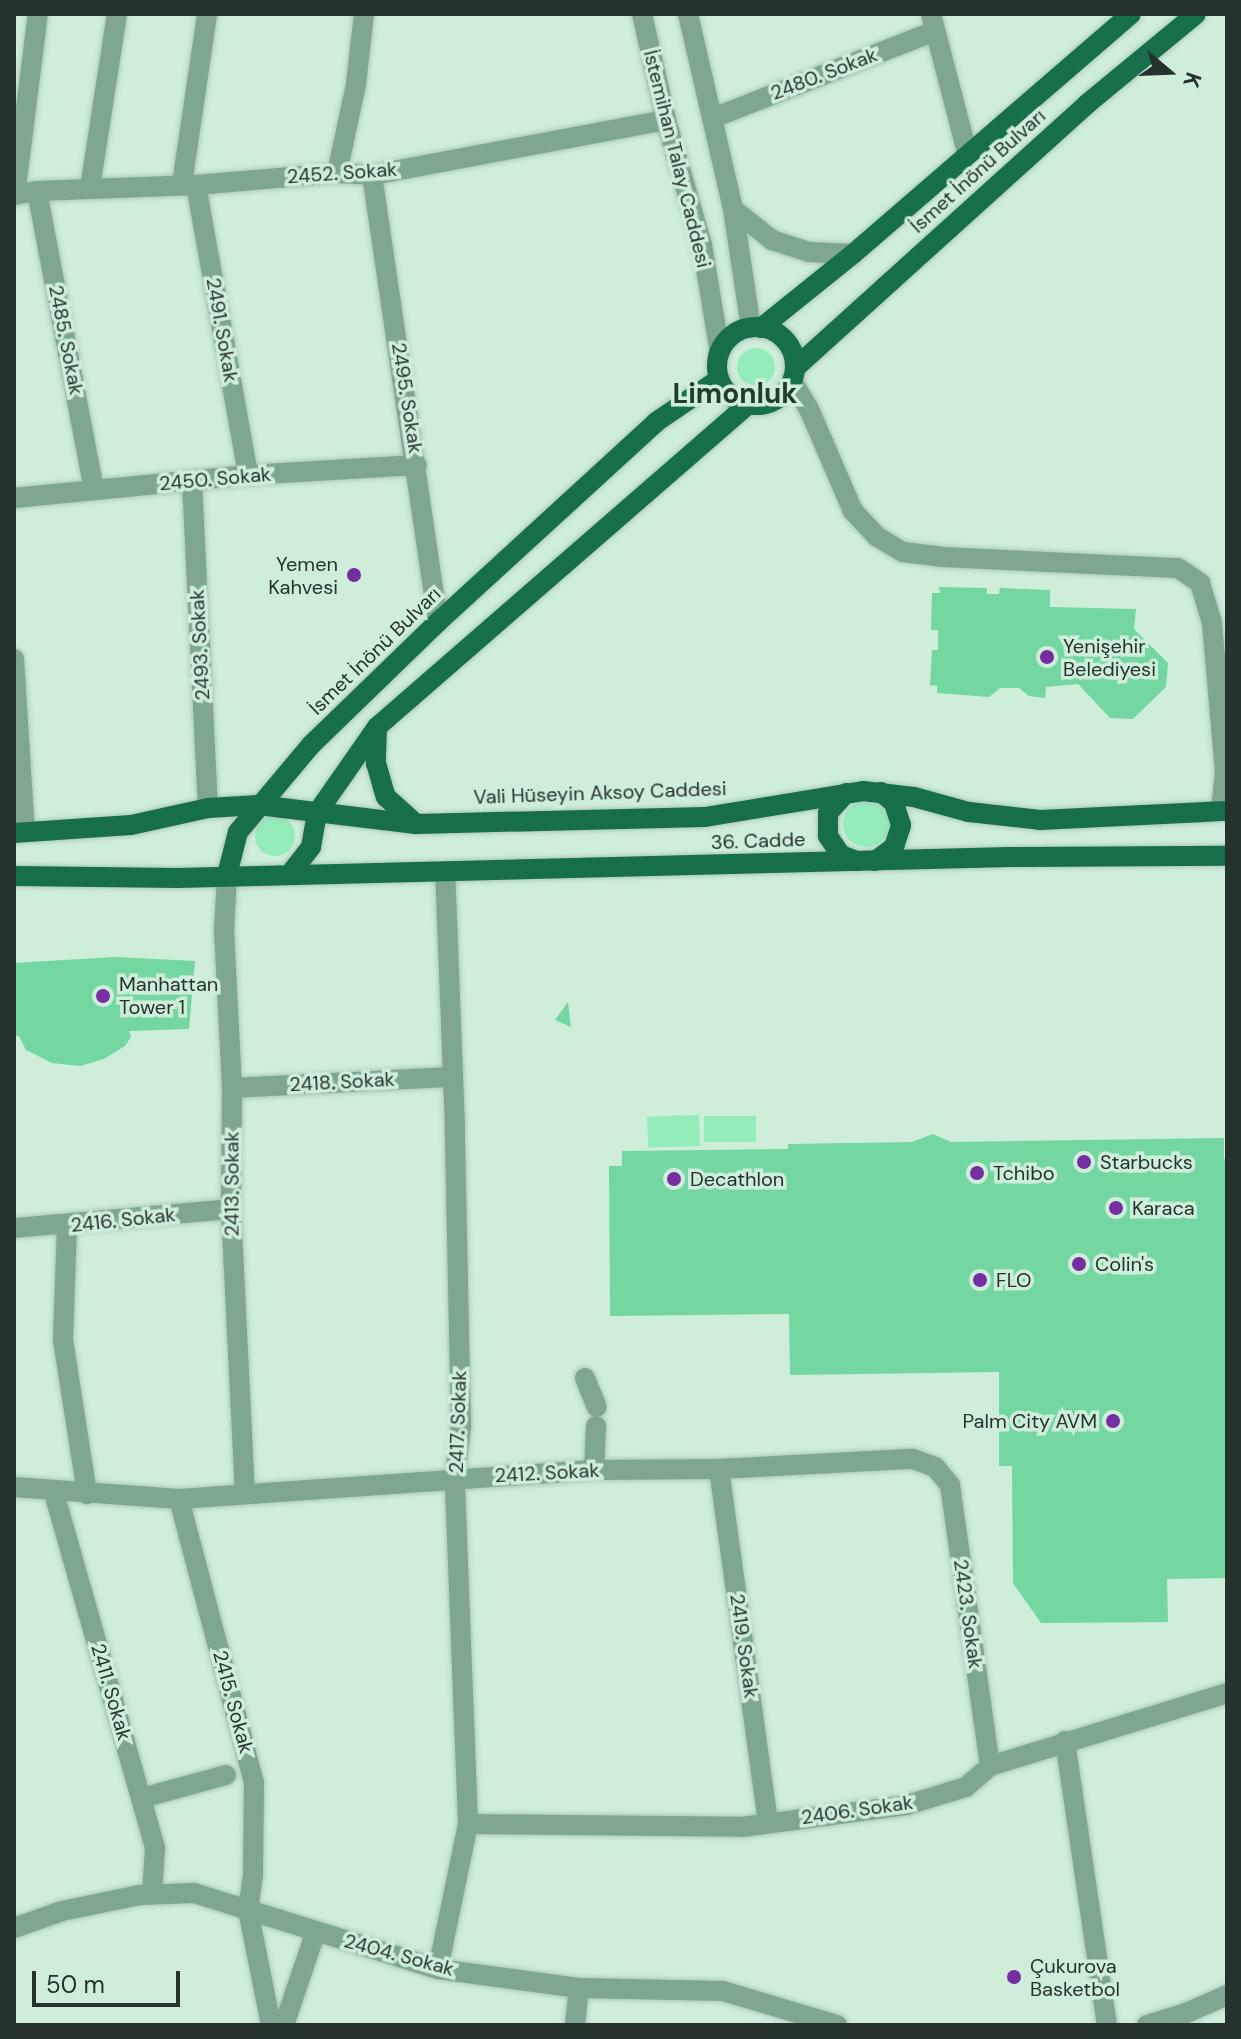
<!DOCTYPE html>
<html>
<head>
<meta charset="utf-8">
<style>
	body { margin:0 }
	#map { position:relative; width:1241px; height:2039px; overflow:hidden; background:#ceeeda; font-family:"DM Sans",sans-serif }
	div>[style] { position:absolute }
	.green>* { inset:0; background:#94ecbb; transform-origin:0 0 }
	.round { border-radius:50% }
	.building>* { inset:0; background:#74d6a1 }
	.roads { filter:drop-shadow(0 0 2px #acc9b7) drop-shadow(0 0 2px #acc9b7) }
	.minor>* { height:20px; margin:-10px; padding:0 10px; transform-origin:10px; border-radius:10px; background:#7fa68e }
	.major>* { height:20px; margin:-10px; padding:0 10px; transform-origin:10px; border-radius:10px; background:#166f48 }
	.major>.ring { margin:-10px; padding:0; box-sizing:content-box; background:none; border:20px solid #166f48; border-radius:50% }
	.dots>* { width:22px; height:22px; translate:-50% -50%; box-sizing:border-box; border:4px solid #ceeeda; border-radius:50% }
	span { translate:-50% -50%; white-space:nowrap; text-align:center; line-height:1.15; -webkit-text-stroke:7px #ceeeda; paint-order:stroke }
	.street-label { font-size:20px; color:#26332c }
	.poi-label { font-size:20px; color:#26332c }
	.right { translate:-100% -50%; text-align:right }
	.left { translate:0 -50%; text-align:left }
	.district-label { font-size:28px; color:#203c2d; font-weight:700 }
	.frame { position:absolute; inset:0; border:16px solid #26332c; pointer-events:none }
	.north { position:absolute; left:1129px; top:32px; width:80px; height:80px; -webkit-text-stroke:6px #ceeeda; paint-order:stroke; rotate:109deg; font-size:22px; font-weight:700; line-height:32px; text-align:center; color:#26332c }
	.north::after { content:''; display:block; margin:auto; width:28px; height:36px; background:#26332c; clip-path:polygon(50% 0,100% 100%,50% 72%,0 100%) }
	.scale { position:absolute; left:32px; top:1971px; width:148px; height:36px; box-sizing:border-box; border:4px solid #26332c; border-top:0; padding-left:10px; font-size:24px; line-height:28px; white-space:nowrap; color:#26332c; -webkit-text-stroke:6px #ceeeda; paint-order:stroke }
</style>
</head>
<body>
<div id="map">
	<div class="green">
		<div class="round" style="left:737px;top:348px;width:38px;height:38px"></div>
		<div class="round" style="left:843px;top:801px;width:46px;height:46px"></div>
		<div class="round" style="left:255px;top:816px;width:40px;height:40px"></div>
		<div style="left:699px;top:1115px;width:31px;height:52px;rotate:88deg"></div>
		<div style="left:704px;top:1116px;width:52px;height:26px"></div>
	</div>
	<div class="building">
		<div style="clip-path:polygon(939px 587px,987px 588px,987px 594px,999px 594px,1000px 588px,1050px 590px,1050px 607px,1136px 609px,1134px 629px,1168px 663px,1166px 687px,1133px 719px,1110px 718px,1078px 684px,1046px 687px,1045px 698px,1029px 696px,1019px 688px,1000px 688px,989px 697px,937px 693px,937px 686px,930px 685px,932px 650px,938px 650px,938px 630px,931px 630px,932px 593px,940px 593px)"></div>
		<div style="clip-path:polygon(115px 957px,195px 961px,189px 1029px,129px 1031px,131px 1037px,125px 1046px,104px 1059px,80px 1066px,52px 1063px,26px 1050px,19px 1036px,14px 1036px,14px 963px)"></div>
		<div style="clip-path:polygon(568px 1002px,571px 1027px,555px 1020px)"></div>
		<div style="clip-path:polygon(933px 1134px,951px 1142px,1224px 1138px,1224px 1159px,1227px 1159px,1227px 1578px,1167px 1579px,1168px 1622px,1041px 1623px,1013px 1583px,1012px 1466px,999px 1466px,999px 1372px,790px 1375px,789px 1314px,610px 1316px,609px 1166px,622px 1166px,622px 1151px,788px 1149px,788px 1144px,912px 1142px)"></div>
	</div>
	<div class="roads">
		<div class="minor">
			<div style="left:642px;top:14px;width:109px;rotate:77.2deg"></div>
			<div style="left:666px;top:120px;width:130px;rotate:73.9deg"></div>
			<div style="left:702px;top:245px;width:109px;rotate:80.5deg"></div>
			<div style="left:688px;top:14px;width:200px;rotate:77deg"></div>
			<div style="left:733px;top:209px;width:120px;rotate:81.4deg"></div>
			<div style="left:931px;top:14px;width:143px;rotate:75.4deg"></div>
			<div style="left:713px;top:118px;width:238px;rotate:-21.4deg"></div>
			<div style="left:337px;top:173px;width:91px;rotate:-77.9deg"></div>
			<div style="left:356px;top:84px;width:70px;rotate:-83.5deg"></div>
			<div style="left:372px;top:175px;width:452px;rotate:81.6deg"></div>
			<div style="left:182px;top:184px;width:172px;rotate:-81.6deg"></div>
			<div style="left:196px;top:185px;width:295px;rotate:79.8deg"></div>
			<div style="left:90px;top:188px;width:176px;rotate:-81.2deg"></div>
			<div style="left:37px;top:191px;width:303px;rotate:79.2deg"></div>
			<div style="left:14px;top:195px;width:23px;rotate:-10deg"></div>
			<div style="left:37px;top:191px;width:159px;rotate:-2.2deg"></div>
			<div style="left:196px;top:185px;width:142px;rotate:-4.9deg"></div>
			<div style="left:337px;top:173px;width:35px;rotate:3deg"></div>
			<div style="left:372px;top:175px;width:299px;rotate:-10.6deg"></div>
			<div style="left:15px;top:195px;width:182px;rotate:-82.8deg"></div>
			<div style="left:733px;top:209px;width:50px;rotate:38.5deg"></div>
			<div style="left:772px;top:240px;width:38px;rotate:18deg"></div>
			<div style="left:808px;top:252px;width:45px;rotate:2.5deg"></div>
			<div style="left:792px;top:381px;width:33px;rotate:59deg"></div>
			<div style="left:809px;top:409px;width:111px;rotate:66.7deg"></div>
			<div style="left:853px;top:511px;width:34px;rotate:47deg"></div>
			<div style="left:876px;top:536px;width:31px;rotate:31deg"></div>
			<div style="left:903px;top:552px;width:39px;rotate:7deg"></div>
			<div style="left:942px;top:557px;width:236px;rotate:2.7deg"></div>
			<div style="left:1178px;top:568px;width:27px;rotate:34deg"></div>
			<div style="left:1200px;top:583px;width:42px;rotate:73.3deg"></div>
			<div style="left:1212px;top:623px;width:149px;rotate:85deg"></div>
			<div style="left:1225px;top:771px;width:40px;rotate:95.7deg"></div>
			<div style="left:192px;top:482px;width:326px;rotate:87.2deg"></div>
			<div style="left:14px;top:498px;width:235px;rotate:-5.6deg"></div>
			<div style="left:248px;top:475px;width:169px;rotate:-3.4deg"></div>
			<div style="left:14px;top:659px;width:173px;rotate:86.4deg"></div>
			<div style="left:227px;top:875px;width:55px;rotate:93.1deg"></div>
			<div style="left:224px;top:930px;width:158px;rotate:87.1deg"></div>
			<div style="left:232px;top:1088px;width:121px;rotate:90.5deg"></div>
			<div style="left:231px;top:1209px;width:284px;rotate:87.2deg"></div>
			<div style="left:232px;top:1088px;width:220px;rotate:-2.9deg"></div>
			<div style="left:67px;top:1225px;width:115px;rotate:92deg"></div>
			<div style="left:63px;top:1340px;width:156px;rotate:81.1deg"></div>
			<div style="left:14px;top:1228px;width:218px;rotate:-5deg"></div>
			<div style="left:585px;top:1378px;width:31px;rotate:68deg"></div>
			<div style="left:719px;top:1469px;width:356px;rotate:82.1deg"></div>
			<div style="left:594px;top:1470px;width:44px;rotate:-87.4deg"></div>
			<div style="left:14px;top:1487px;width:165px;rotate:4.2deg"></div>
			<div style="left:179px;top:1499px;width:416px;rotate:-4deg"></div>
			<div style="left:594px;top:1470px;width:125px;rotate:-0.5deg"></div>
			<div style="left:719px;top:1469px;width:194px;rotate:-3deg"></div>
			<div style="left:913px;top:1459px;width:23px;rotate:20deg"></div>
			<div style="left:935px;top:1467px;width:23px;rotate:50deg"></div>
			<div style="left:950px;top:1485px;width:284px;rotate:81.9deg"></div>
			<div style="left:54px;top:1493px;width:369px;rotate:74.1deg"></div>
			<div style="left:155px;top:1848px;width:45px;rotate:93.8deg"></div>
			<div style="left:179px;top:1499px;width:293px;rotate:75.2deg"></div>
			<div style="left:254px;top:1782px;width:93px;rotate:90.6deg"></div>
			<div style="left:253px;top:1875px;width:35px;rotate:98deg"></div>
			<div style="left:248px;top:1910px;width:117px;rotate:78.7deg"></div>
			<div style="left:1065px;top:1741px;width:287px;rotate:81.6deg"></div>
			<div style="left:142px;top:1798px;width:87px;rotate:-15.3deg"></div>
			<div style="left:468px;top:1824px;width:274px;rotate:0.6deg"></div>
			<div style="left:742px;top:1827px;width:166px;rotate:-7.6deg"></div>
			<div style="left:907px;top:1805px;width:62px;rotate:-17deg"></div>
			<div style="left:966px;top:1787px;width:32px;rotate:-41deg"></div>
			<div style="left:990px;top:1766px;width:248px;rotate:-17.1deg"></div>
			<div style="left:14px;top:1928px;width:51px;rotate:-19.5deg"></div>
			<div style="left:62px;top:1911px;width:80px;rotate:-11.6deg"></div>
			<div style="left:140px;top:1895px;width:54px;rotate:-2.1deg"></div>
			<div style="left:194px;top:1893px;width:256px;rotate:17.3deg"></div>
			<div style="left:438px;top:1969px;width:142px;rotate:7.7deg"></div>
			<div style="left:579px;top:1988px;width:144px;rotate:1.2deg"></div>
			<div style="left:723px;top:1991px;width:119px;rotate:16.6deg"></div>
			<div style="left:438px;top:1969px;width:148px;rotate:-78.3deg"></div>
			<div style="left:468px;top:1824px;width:346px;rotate:-92.2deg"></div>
			<div style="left:455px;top:1478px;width:52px;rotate:-83.4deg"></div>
			<div style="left:461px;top:1426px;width:298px;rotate:-91.2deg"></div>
			<div style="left:455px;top:1128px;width:256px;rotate:-92.2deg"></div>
			<div style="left:284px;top:2025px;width:99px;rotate:-71.2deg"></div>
			<div style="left:575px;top:2025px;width:37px;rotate:-84deg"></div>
			<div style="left:1147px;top:2025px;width:39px;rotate:-17deg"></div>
			<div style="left:1184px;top:2014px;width:47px;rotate:-23.8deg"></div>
		</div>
		<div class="major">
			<div class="ring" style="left:717px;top:327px;width:58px;height:58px"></div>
			<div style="left:761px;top:328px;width:118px;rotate:-38.8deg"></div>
			<div style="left:853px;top:254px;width:367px;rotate:-40.8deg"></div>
			<div style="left:795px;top:368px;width:394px;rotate:-42.1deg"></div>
			<div style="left:1087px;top:104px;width:141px;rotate:-39.5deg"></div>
			<div style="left:377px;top:727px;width:36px;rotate:92deg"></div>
			<div style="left:376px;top:763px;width:35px;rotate:74deg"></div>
			<div style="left:386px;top:797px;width:40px;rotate:42deg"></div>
			<div style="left:846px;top:793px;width:27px;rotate:132deg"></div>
			<div style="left:828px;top:813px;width:23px;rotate:90deg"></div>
			<div style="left:828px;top:836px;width:23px;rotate:56deg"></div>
			<div style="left:841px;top:855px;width:17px;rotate:21deg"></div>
			<div style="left:14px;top:833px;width:117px;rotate:-3.9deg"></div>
			<div style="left:131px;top:825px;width:79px;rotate:-12.4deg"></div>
			<div style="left:208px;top:808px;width:50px;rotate:-3.4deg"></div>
			<div style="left:258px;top:805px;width:159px;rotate:6.9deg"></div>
			<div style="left:416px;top:824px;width:289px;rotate:-1.4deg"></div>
			<div style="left:705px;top:817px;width:160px;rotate:-9.3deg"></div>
			<div style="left:863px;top:791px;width:51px;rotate:6.7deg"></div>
			<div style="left:914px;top:797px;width:57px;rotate:15.3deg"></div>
			<div style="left:969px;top:812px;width:71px;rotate:6.4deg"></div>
			<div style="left:1040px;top:820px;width:187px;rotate:-2.8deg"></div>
			<div style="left:875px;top:861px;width:24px;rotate:-36deg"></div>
			<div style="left:894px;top:847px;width:23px;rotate:-72deg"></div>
			<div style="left:901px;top:825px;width:23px;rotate:-108deg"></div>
			<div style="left:894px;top:803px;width:17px;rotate:-140deg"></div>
			<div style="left:290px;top:874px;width:34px;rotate:-52deg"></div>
			<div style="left:311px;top:847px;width:35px;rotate:-80deg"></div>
			<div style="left:317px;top:813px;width:105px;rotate:-55.1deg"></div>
			<div style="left:377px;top:727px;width:491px;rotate:-41deg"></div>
			<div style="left:227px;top:875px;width:44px;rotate:-75.7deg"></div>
			<div style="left:238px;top:832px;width:114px;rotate:-50deg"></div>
			<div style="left:311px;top:745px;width:177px;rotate:-44.1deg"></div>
			<div style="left:438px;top:622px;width:296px;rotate:-42.5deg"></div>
			<div style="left:656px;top:422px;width:76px;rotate:-34.3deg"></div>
			<div style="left:14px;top:876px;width:164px;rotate:0.7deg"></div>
			<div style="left:178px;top:878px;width:832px;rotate:-1.45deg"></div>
			<div style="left:1010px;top:857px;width:217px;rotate:-0.3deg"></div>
		</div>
	</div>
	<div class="dots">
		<div style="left:354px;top:575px;background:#742ea2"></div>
		<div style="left:1047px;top:657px;background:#742ea2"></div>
		<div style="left:103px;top:996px;background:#742ea2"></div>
		<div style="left:1084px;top:1162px;background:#742ea2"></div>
		<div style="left:977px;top:1173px;background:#742ea2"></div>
		<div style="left:674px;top:1179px;background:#742ea2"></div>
		<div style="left:1116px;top:1208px;background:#742ea2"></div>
		<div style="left:1079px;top:1264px;background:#742ea2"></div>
		<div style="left:980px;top:1280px;background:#742ea2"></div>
		<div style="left:1113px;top:1421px;background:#742ea2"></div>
		<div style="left:1014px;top:1977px;background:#742ea2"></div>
	</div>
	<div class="street-label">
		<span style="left:824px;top:74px;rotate:-21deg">2480. Sokak</span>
		<span style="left:677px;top:159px;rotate:76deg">İstemihan Talay Caddesi</span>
		<span style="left:978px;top:171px;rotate:-42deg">İsmet İnönü Bulvarı</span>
		<span style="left:342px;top:173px;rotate:-4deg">2452. Sokak</span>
		<span style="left:222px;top:330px;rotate:80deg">2491. Sokak</span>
		<span style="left:66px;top:340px;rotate:79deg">2485. Sokak</span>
		<span style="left:407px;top:398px;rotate:81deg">2495. Sokak</span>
		<span style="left:215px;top:479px;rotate:-5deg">2450. Sokak</span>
		<span style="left:200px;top:645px;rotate:-93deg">2493. Sokak</span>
		<span style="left:375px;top:651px;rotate:-44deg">İsmet İnönü Bulvarı</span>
		<span style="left:600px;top:793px;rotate:-2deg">Vali Hüseyin Aksoy Caddesi</span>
		<span style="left:758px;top:841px;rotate:-2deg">36. Cadde</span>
		<span style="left:342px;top:1082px;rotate:-3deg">2418. Sokak</span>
		<span style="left:232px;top:1184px;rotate:-90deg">2413. Sokak</span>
		<span style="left:123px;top:1220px;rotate:-6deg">2416. Sokak</span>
		<span style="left:458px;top:1422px;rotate:-88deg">2417. Sokak</span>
		<span style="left:547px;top:1473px;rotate:-3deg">2412. Sokak</span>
		<span style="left:968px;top:1614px;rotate:82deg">2423. Sokak</span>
		<span style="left:744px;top:1646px;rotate:82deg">2419. Sokak</span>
		<span style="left:111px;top:1692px;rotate:74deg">2411. Sokak</span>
		<span style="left:233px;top:1702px;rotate:75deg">2415. Sokak</span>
		<span style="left:857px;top:1810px;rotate:-8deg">2406. Sokak</span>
		<span style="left:399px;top:1955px;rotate:15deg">2404. Sokak</span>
	</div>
	<div class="poi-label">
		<span class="right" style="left:338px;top:576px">Yemen<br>Kahvesi</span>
		<span class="left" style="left:1063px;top:658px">Yenişehir<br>Belediyesi</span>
		<span class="left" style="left:119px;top:996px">Manhattan<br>Tower 1</span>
		<span class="left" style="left:1100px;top:1162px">Starbucks</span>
		<span class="left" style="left:993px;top:1173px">Tchibo</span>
		<span class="left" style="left:690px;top:1179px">Decathlon</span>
		<span class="left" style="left:1132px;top:1208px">Karaca</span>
		<span class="left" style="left:1095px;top:1264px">Colin's</span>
		<span class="left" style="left:996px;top:1280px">FLO</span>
		<span class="right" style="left:1097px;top:1421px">Palm City AVM</span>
		<span class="left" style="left:1030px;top:1978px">Çukurova<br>Basketbol</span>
	</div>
	<div class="district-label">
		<span style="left:735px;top:394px">Limonluk</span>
	</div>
	<div class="frame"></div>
	<div class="north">K</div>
	<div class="scale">50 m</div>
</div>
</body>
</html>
